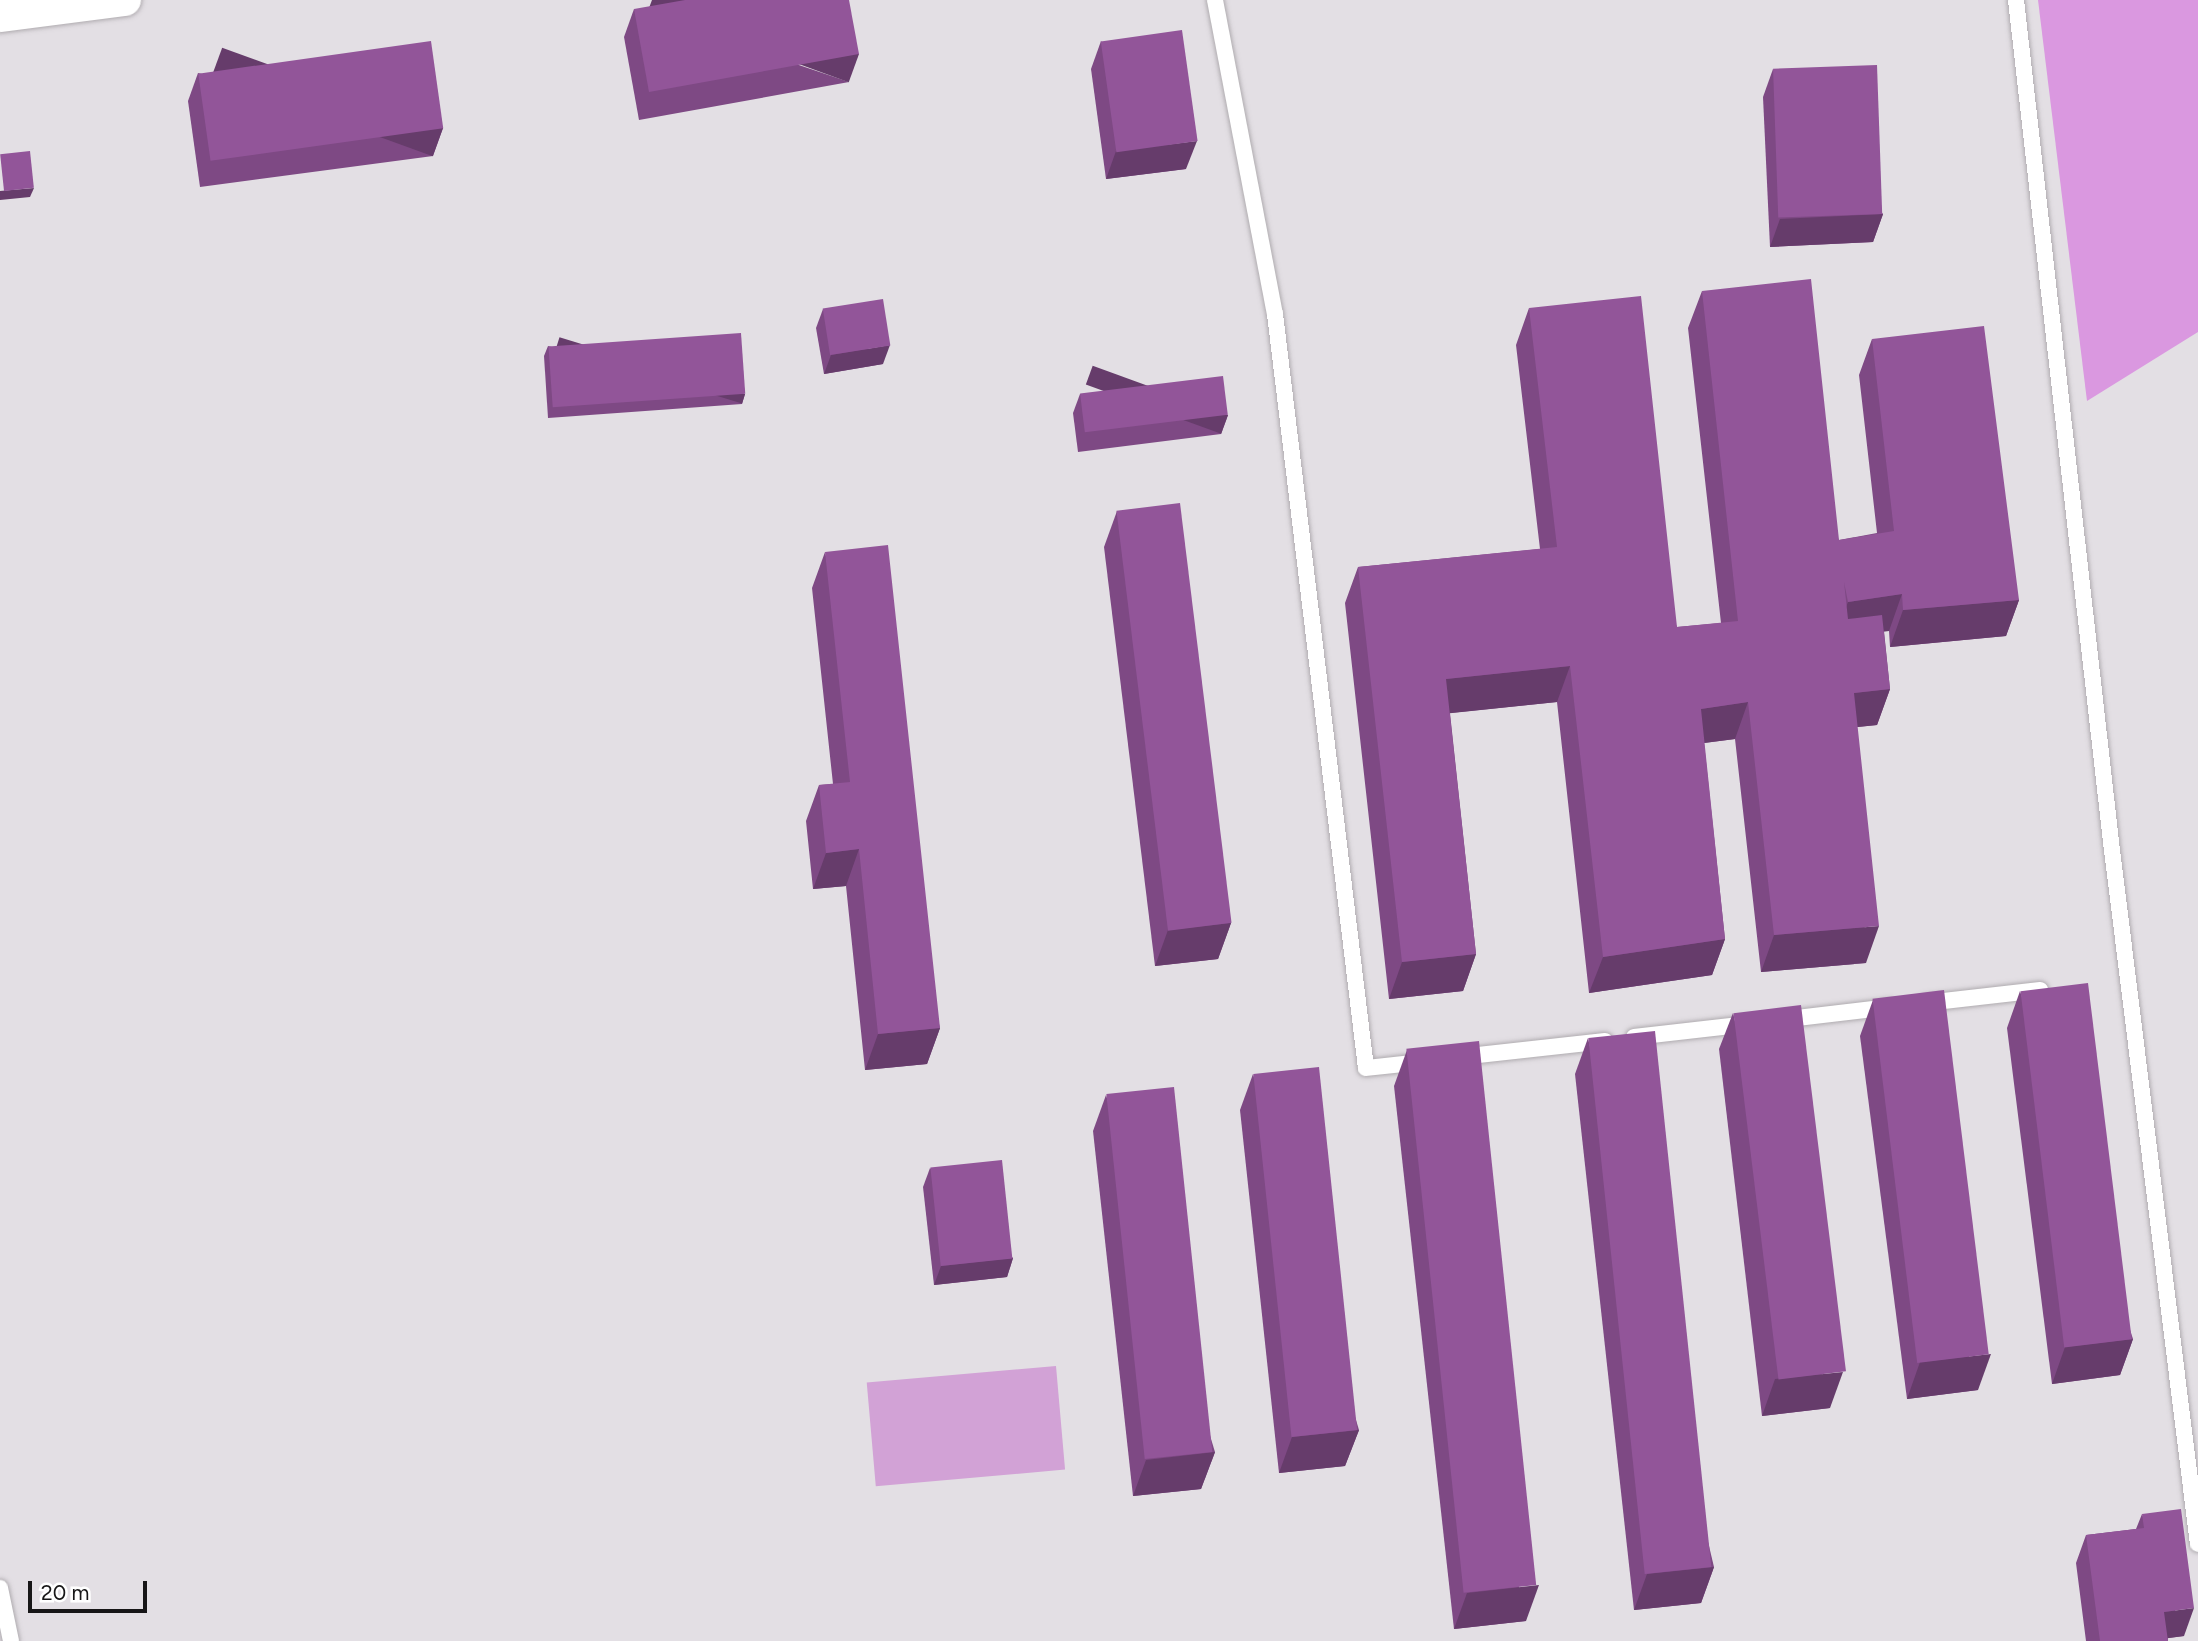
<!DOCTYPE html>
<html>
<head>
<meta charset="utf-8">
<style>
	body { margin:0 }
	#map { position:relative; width:2198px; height:1641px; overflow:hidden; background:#e3dfe4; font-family:Figtree,sans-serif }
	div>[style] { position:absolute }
	.green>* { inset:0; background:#d2a2d6; transform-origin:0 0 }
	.forest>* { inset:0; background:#da98e0 }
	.roads { filter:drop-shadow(0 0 2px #b0acb0) drop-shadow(0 0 2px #b0acb0) }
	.lane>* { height:16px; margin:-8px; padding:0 8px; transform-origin:8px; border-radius:8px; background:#fff }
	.street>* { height:32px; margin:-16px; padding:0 16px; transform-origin:16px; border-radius:16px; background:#fff }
	.wall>* { inset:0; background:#7e4984 }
	.shaded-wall>* { inset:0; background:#663c6b; transform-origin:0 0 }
	.building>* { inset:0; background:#925599; transform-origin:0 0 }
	span { translate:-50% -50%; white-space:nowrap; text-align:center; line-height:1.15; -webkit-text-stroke:7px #fff; paint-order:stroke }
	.scale { position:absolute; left:28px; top:1581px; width:119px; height:32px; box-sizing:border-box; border:4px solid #171617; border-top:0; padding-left:9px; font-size:21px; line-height:24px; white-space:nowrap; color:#171617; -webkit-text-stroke:5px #fff; paint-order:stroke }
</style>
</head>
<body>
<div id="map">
	<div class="green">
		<div style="left:1056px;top:1366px;width:104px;height:190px;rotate:85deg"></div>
	</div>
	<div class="forest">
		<div style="clip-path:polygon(2038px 0,2198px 0,2198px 332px,2087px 401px)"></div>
	</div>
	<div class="roads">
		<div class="lane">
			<div style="left:1215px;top:0;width:320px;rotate:79.2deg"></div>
			<div style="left:1275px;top:314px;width:759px;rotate:83.12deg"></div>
			<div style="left:1366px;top:1068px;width:55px;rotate:-6.2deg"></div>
			<div style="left:2016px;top:0;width:855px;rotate:83.56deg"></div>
			<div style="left:2112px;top:850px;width:699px;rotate:82.94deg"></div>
			<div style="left:1926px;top:1003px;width:115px;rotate:-6.5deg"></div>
			<div style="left:1780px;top:1020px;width:111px;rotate:-6.7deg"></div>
			<div style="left:1634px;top:1037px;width:115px;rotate:-6.5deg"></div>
			<div style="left:1460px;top:1057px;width:146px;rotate:-6.3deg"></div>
			<div style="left:0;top:1588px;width:54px;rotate:78.3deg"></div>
		</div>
		<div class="street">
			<div style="left:0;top:16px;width:126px;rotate:-7.3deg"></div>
		</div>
	</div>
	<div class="wall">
		<div style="clip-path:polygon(634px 9px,849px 82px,639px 120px,624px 37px)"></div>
		<div style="clip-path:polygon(1101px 41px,1186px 169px,1106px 179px,1091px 69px)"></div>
		<div style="clip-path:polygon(1773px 69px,1883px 214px,1873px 242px,1770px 247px,1763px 97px)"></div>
		<div style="clip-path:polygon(198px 73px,443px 128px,433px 156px,200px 187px,188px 101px)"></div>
		<div style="clip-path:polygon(1702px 291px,1839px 540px,1877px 533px,1859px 375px,1872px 339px,2019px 600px,2006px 636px,1890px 647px,1889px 631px,1884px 631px,1890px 689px,1877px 725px,1857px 727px,1866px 963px,1761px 972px,1735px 739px,1704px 743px,1725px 939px,1712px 975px,1589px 993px,1557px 702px,1450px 713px,1476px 954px,1463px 991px,1389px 999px,1345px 603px,1358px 567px,1540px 549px,1516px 345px,1529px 308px,1677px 627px,1721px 623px,1688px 328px)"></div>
		<div style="clip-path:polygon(823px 309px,883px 364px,824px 374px,816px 328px)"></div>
		<div style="clip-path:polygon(548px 346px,745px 394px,742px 404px,548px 418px,544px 356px)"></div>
		<div style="clip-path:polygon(1080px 394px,1228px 415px,1221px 434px,1078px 452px,1073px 413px)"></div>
		<div style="clip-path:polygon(1117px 511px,1231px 923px,1218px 959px,1155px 966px,1104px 547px)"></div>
		<div style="clip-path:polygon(825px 552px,940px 1028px,927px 1064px,865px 1070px,846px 886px,813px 889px,806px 821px,819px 785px,833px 784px,812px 588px)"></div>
		<div style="clip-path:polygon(2020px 991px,2133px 1339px,2120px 1375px,2052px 1384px,2007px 1028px)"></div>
		<div style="clip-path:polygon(1873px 1000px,1978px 1390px,1907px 1399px,1860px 1036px)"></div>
		<div style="clip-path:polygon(1733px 1013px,1830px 1408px,1762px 1416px,1719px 1049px)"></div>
		<div style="clip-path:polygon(1588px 1038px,1714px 1567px,1701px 1603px,1634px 1610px,1575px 1074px)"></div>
		<div style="clip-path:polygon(1407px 1050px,1526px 1621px,1454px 1629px,1394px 1086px)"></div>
		<div style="clip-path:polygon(1253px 1074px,1359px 1430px,1345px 1466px,1279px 1473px,1240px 1110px)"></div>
		<div style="clip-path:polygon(1106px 1095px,1215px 1452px,1201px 1489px,1133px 1496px,1093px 1131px)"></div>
		<div style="clip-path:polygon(930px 1168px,1013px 1258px,1007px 1277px,934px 1285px,923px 1187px)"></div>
		<div style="clip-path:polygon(2142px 1514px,2184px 1636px,2168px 1638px,2168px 1641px,2086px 1641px,2076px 1563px,2086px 1535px,2136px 1529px)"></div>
	</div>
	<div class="shaded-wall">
		<div style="left:859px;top:54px;width:30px;height:213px;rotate:110deg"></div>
		<div style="left:443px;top:128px;width:30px;height:235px;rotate:110deg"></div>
		<div style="clip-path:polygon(1197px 141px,1186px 169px,1106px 179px,1116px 151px)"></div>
		<div style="clip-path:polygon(34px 188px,30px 197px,0 200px,0 191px)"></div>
		<div style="clip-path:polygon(1883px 214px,1873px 242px,1770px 247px,1780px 219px)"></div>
		<div style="clip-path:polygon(890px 345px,883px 364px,824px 374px,831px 355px)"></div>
		<div style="left:745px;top:394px;width:10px;height:194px;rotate:107deg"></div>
		<div style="left:1228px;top:415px;width:20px;height:144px;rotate:110deg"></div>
		<div style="clip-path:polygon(1902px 594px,1889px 631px,1835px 638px,1848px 602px)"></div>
		<div style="clip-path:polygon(2019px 600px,2006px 636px,1890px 647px,1903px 610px)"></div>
		<div style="clip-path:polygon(1570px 666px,1557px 702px,1433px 715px,1446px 679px)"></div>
		<div style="clip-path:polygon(1890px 689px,1877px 725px,1840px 729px,1854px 693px)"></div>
		<div style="clip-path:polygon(1748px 702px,1735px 739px,1688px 745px,1701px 709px)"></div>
		<div style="clip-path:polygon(859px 849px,846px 886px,813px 889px,826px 853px)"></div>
		<div style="clip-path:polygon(1231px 923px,1218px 959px,1155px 966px,1168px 930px)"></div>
		<div style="clip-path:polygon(1879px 926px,1866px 963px,1761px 972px,1774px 935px)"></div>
		<div style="clip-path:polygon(1725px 939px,1712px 975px,1589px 993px,1603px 957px)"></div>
		<div style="clip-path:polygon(1476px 954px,1463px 991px,1389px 999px,1402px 962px)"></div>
		<div style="clip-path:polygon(940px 1028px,927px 1064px,865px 1070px,878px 1034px)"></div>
		<div style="clip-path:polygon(1013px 1258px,1007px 1277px,934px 1285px,941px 1266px)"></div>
		<div style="clip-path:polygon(2133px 1339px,2120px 1375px,2052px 1384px,2065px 1347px)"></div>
		<div style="clip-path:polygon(1991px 1354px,1978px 1390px,1907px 1399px,1920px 1362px)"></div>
		<div style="clip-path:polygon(1843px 1372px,1830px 1408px,1762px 1416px,1775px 1379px)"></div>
		<div style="clip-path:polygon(1359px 1430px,1345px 1466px,1279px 1473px,1292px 1437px)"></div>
		<div style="clip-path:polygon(1215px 1452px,1201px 1489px,1133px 1496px,1146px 1460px)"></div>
		<div style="clip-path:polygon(1714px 1567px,1701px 1603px,1634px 1610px,1647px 1574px)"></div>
		<div style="clip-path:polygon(1539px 1585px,1526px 1621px,1454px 1629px,1467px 1593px)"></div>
		<div style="clip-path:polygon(2194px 1608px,2184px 1636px,2154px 1640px,2164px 1612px)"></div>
	</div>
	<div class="building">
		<div style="clip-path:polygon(685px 0,849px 0,859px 54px,649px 92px,634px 9px)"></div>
		<div style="left:1182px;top:30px;width:112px;height:82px;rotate:82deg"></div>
		<div style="left:431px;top:41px;width:88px;height:235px;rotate:82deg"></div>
		<div style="left:1877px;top:65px;width:149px;height:104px;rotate:88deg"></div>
		<div style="left:30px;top:151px;width:37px;height:30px;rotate:84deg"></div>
		<div style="clip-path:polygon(1811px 279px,1839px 540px,1894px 531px,1872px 339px,1984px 326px,2019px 600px,1903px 610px,1902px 594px,1848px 602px,1844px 582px,1848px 619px,1882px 615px,1890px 689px,1854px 693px,1879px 926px,1774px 935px,1748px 702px,1701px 709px,1725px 939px,1603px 957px,1570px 666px,1446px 679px,1476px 954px,1402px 962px,1358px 567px,1557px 547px,1529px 308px,1641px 296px,1677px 627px,1738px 621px,1702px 291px)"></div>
		<div style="left:883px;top:299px;width:47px;height:61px;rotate:81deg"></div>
		<div style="left:741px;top:333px;width:61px;height:193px;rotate:86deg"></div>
		<div style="left:1223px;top:376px;width:39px;height:144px;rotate:83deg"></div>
		<div style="left:1180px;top:503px;width:423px;height:64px;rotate:83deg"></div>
		<div style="clip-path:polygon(888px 545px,940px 1028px,878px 1034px,859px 849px,826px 853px,819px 785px,850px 782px,825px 552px)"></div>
		<div style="left:2088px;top:983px;width:359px;height:68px;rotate:83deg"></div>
		<div style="left:1944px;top:990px;width:367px;height:72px;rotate:83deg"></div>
		<div style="left:1801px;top:1005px;width:369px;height:68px;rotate:83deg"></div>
		<div style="left:1655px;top:1031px;width:539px;height:67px;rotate:84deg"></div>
		<div style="left:1479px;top:1041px;width:547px;height:73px;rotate:84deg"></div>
		<div style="left:1319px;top:1067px;width:365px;height:66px;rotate:84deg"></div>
		<div style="left:1174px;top:1087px;width:367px;height:68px;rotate:84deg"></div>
		<div style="left:1002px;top:1160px;width:99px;height:72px;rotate:84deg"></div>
		<div style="clip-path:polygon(2181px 1509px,2194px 1608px,2164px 1612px,2168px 1641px,2100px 1641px,2086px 1535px,2144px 1528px,2142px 1514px)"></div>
	</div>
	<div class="scale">20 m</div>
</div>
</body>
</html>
